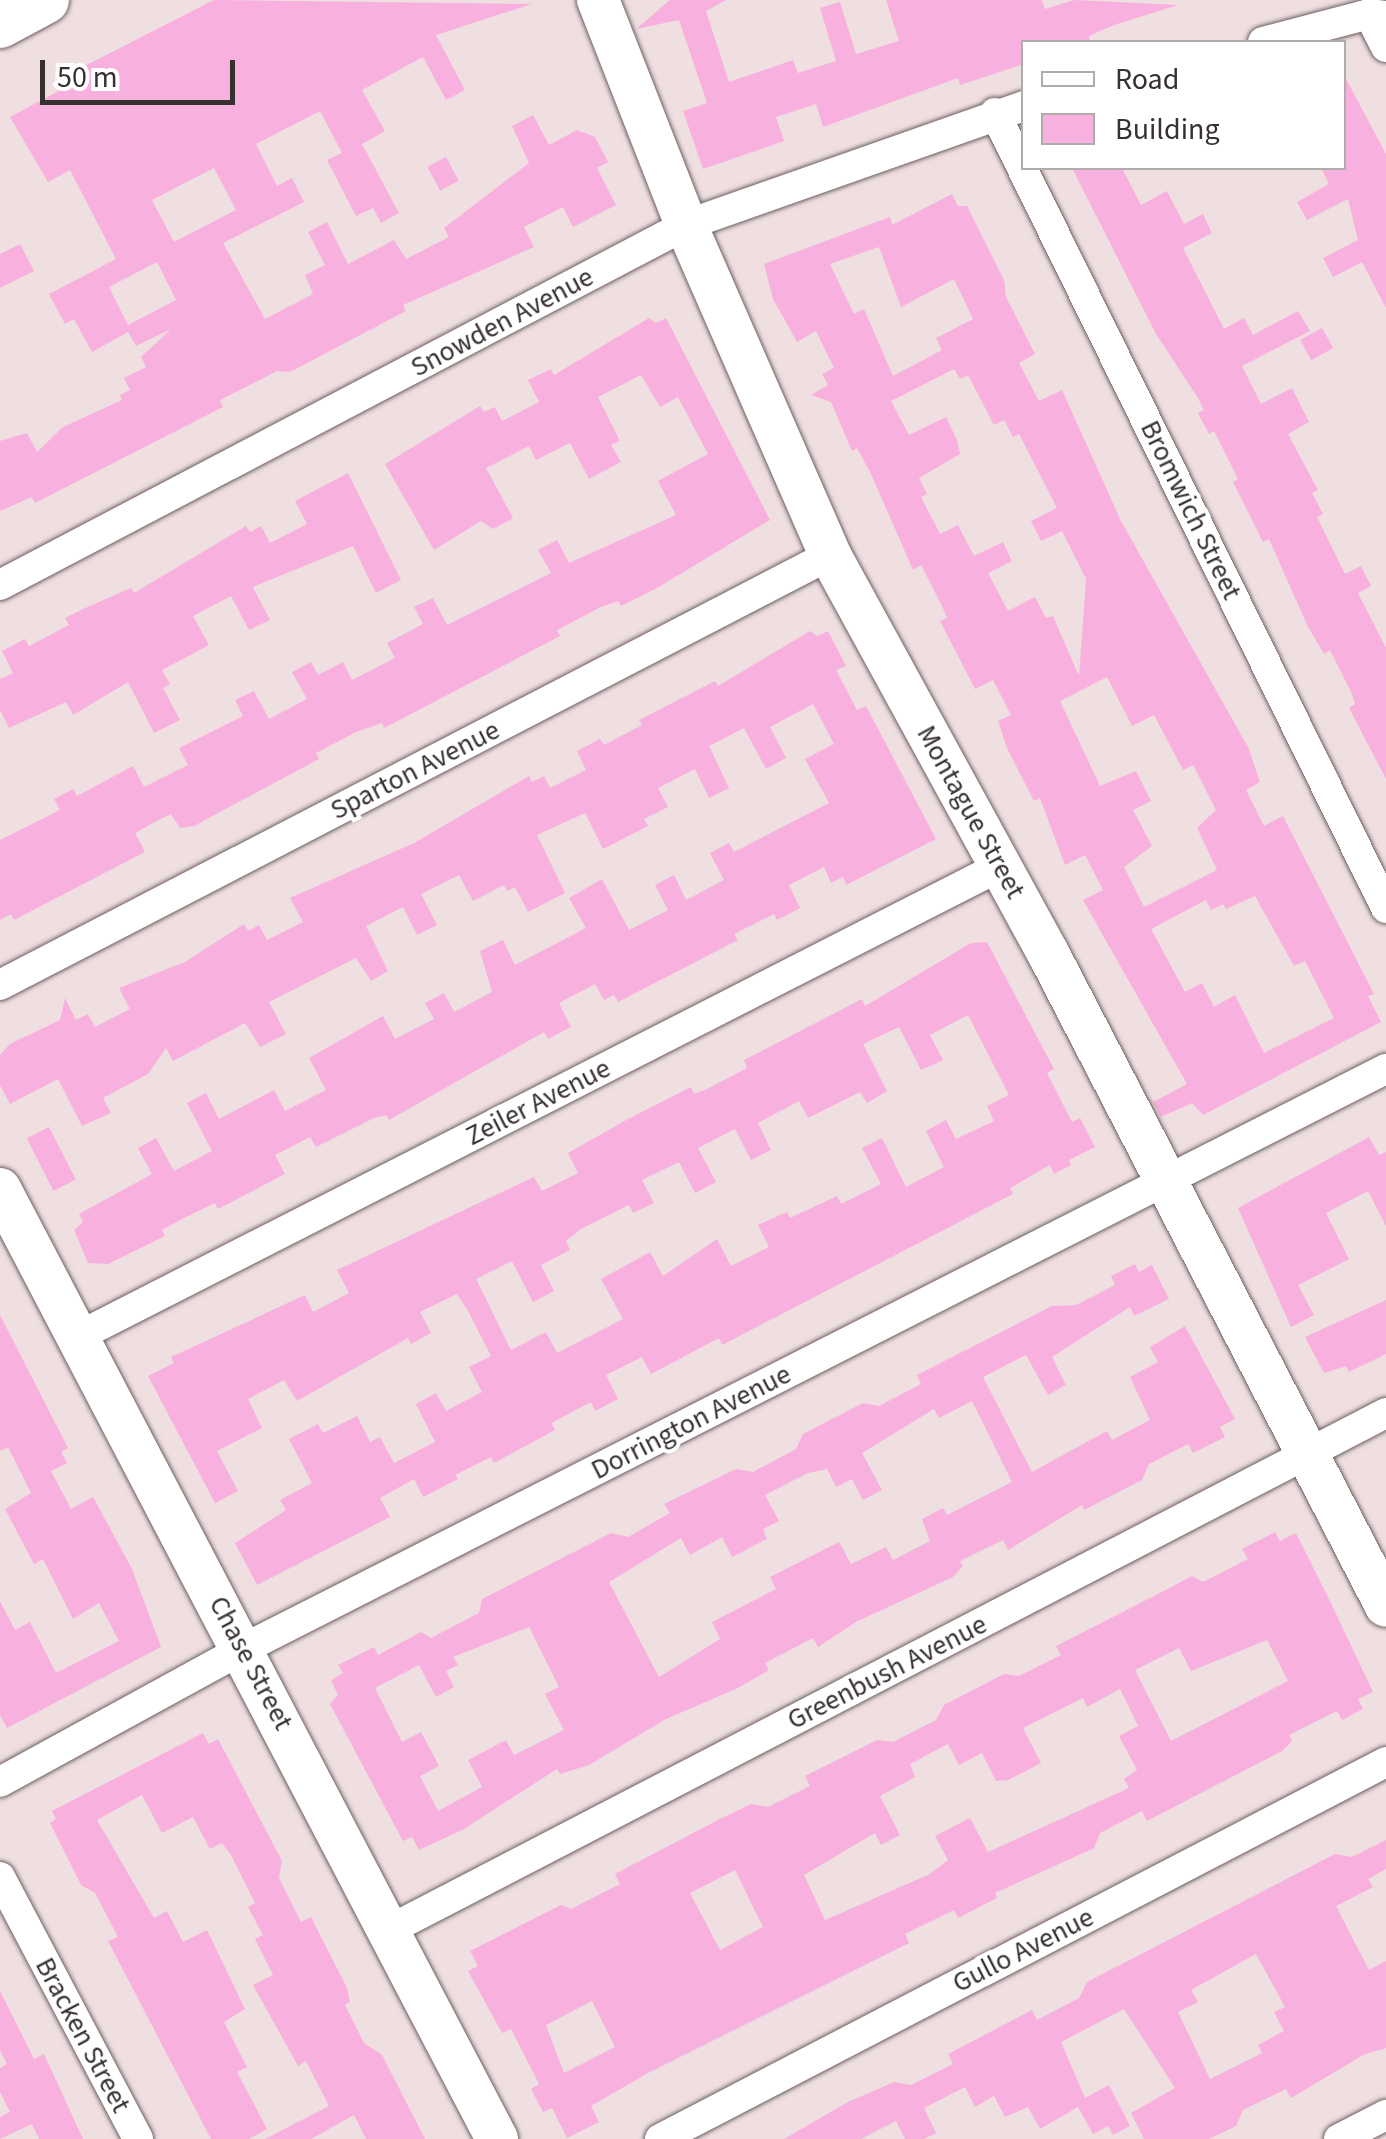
<!DOCTYPE html>
<html>
<head>
<meta charset="utf-8">
<style>
	body { margin:0 }
	#map { position:relative; width:1386px; height:2139px; overflow:hidden; background:#efdfe1; font-family:"Source Sans 3",sans-serif }
	div>[style] { position:absolute }
	.building>* { inset:0; background:#f8b0de; transform-origin:0 0 }
	.roads { filter:drop-shadow(0 0 2px #6d5f60) drop-shadow(0 0 2px #6d5f60) }
	.street>* { height:30px; margin:-15px; padding:0 15px; transform-origin:15px; border-radius:15px; background:#fff }
	.secondary>* { height:42px; margin:-21px; padding:0 21px; transform-origin:21px; border-radius:21px; background:#fff }
	.primary>* { height:48px; margin:-24px; padding:0 24px; transform-origin:24px; border-radius:24px; background:#fff }
	span { translate:-50% -50%; white-space:nowrap; text-align:center; line-height:1.15; -webkit-text-stroke:8px #fff; paint-order:stroke }
	.street-label { font-size:28px; color:#373031 }
	.legend { position:absolute; left:1021px; top:40px; width:325px; height:130px; box-sizing:border-box; background:#fff; border:2px solid #afacad; margin:0; padding:12px 18px; list-style:none; font-size:30px; color:#373031 }
	.legend li { display:flex; align-items:center; gap:20px; height:50px }
	.legend b { width:50px; border:2px solid #afacad }
	.scale { position:absolute; left:40px; top:60px; width:195px; height:45px; box-sizing:border-box; border:5px solid #373031; border-top:0; padding-left:12px; font-size:30px; line-height:35px; white-space:nowrap; color:#373031; -webkit-text-stroke:8px #fff; paint-order:stroke }
</style>
</head>
<body>
<div id="map">
	<div class="building">
		<div style="clip-path:polygon(evenodd,214px 0,532px 4px,436px 35px,465px 90px,446px 100px,423px 57px,362px 90px,385px 131px,362px 144px,399px 213px,381px 223px,373px 208px,356px 216px,327px 160px,342px 153px,320px 111px,256px 144px,277px 186px,292px 178px,304px 202px,223px 243px,265px 319px,313px 294px,305px 275px,325px 265px,308px 232px,327px 222px,348px 264px,394px 240px,406px 259px,449px 237px,444px 228px,529px 163px,512px 126px,533px 115px,549px 145px,577px 130px,595px 137px,608px 162px,597px 168px,616px 205px,573px 227px,563px 207px,524px 227px,534px 247px,403px 305px,406px 311px,290px 372px,277px 371px,220px 400px,223px 407px,35px 503px,32px 497px,0 511px,0 441px,27px 433px,37px 452px,63px 427px,122px 400px,120px 395px,130px 390px,124px 378px,146px 367px,141px 357px,171px 329px,136px 346px,128px 332px,92px 352px,74px 319px,65px 324px,49px 294px,116px 259px,70px 170px,48px 182px,10px 117px,70px 85px,65px 76px,214px 0,214px 168px,236px 210px,174px 242px,152px 200px,214px 168px,214px 0,157px 262px,176px 300px,128px 325px,109px 287px,157px 262px)"></div>
		<div style="clip-path:polygon(670px 0,726px 0,706px 11px,729px 82px,793px 60px,798px 73px,836px 61px,820px 8px,840px 2px,856px 54px,899px 41px,886px 0,1042px 0,1045px 9px,1074px 0,1178px 5px,1114px 25px,1089px 36px,1090px 42px,1024px 42px,1024px 64px,960px 85px,958px 78px,823px 127px,816px 104px,776px 117px,784px 141px,703px 169px,683px 111px,707px 103px,679px 20px,636px 29px)"></div>
		<div style="clip-path:polygon(1344px 75px,1386px 154px,1386px 308px,1362px 262px,1333px 277px,1323px 258px,1358px 240px,1348px 199px,1307px 220px,1297px 202px,1329px 184px,1321px 168px,1344px 168px)"></div>
		<div style="left:446px;top:157px;width:27px;height:21px;rotate:62deg"></div>
		<div style="clip-path:polygon(1072px 168px,1122px 168px,1141px 205px,1167px 191px,1184px 224px,1203px 214px,1212px 233px,1183px 248px,1224px 329px,1244px 318px,1253px 335px,1298px 311px,1310px 331px,1242px 366px,1261px 404px,1292px 388px,1309px 422px,1288px 434px,1318px 490px,1312px 493px,1323px 514px,1317px 517px,1345px 574px,1361px 566px,1371px 586px,1358px 593px,1386px 648px,1386px 779px,1349px 708px,1355px 704px,1351px 692px,1330px 650px,1324px 654px,1308px 627px,1269px 539px,1263px 542px,1233px 482px,1238px 479px,1214px 431px,1209px 434px,1198px 413px,1204px 410px,1198px 398px,1156px 334px)"></div>
		<div style="clip-path:polygon(evenodd,952px 194px,958px 206px,967px 206px,1004px 280px,1006px 297px,1035px 354px,1019px 363px,1039px 401px,1062px 390px,1121px 521px,1249px 749px,1260px 782px,1246px 790px,1264px 826px,1283px 816px,1374px 994px,1368px 996px,1381px 1022px,1203px 1115px,1192px 1103px,1161px 1117px,1153px 1102px,1187px 1084px,1083px 900px,1103px 890px,1085px 855px,1065px 865px,1040px 798px,1034px 801px,1007px 748px,998px 721px,1011px 715px,993px 680px,975px 689px,940px 621px,947px 618px,942px 606px,921px 565px,913px 570px,871px 474px,857px 448px,852px 451px,831px 402px,811px 395px,828px 385px,822px 374px,834px 368px,816px 331px,797px 342px,773px 299px,764px 264px,890px 217px,892px 225px,952px 194px,879px 247px,901px 307px,954px 279px,973px 319px,936px 338px,942px 350px,893px 376px,864px 309px,854px 314px,830px 264px,879px 247px,952px 194px,954px 369px,960px 379px,968px 375px,994px 425px,1004px 420px,1013px 437px,1019px 434px,1057px 508px,1031px 521px,1041px 541px,1062px 531px,1086px 579px,1079px 676px,1053px 616px,1046px 618px,1035px 597px,1008px 611px,988px 573px,1012px 561px,1003px 542px,974px 556px,958px 525px,940px 534px,921px 497px,927px 494px,919px 478px,960px 454px,957px 440px,946px 417px,909px 435px,891px 401px,954px 369px,952px 194px,1107px 677px,1132px 726px,1154px 715px,1183px 770px,1193px 765px,1216px 810px,1197px 828px,1217px 870px,1144px 907px,1124px 867px,1152px 846px,1133px 810px,1151px 801px,1136px 771px,1100px 786px,1060px 701px,1107px 677px,952px 194px,1255px 896px,1294px 966px,1305px 961px,1334px 1018px,1264px 1053px,1235px 995px,1214px 1007px,1202px 983px,1185px 992px,1151px 929px,1206px 900px,1211px 910px,1223px 904px,1226px 909px,1255px 896px)"></div>
		<div style="clip-path:polygon(20px 244px,34px 271px,0 288px,0 254px)"></div>
		<div style="clip-path:polygon(649px 318px,656px 323px,666px 318px,770px 520px,657px 588px,621px 606px,618px 601px,601px 607px,557px 630px,560px 636px,384px 728px,382px 723px,356px 732px,316px 753px,319px 759px,194px 826px,180px 828px,171px 814px,153px 823px,135px 833px,145px 852px,14px 920px,11px 914px,0 920px,0 840px,60px 810px,54px 799px,73px 789px,77px 796px,133px 766px,144px 787px,188px 765px,179px 748px,243px 716px,235px 700px,254px 691px,269px 719px,307px 699px,292px 672px,311px 662px,318px 675px,343px 662px,352px 680px,395px 658px,387px 643px,423px 624px,414px 607px,433px 598px,447px 625px,551px 573px,538px 550px,557px 540px,569px 563px,676px 515px,658px 481px,708px 454px,678px 397px,660px 407px,641px 375px,598px 397px,620px 441px,611px 445px,621px 462px,589px 479px,570px 443px,536px 460px,529px 446px,486px 468px,513px 518px,493px 529px,481px 521px,434px 550px,385px 464px,480px 406px,484px 412px,495px 407px,502px 421px,539px 402px,528px 380px,551px 369px,554px 375px)"></div>
		<div style="left:1322px;top:328px;width:23px;height:25px;rotate:61deg"></div>
		<div style="clip-path:polygon(348px 473px,401px 580px,376px 593px,353px 546px,253px 587px,270px 620px,249px 630px,231px 596px,193px 616px,209px 645px,162px 670px,170px 684px,163px 688px,180px 720px,154px 733px,128px 682px,73px 715px,66px 702px,9px 728px,0 710px,0 679px,13px 673px,2px 651px,25px 639px,29px 646px,69px 625px,65px 618px,83px 609px,131px 588px,134px 593px,246px 526px,250px 532px,261px 526px,270px 543px,307px 524px,295px 501px)"></div>
		<div style="clip-path:polygon(810px 631px,817px 636px,828px 631px,846px 666px,836px 670px,857px 710px,866px 706px,936px 839px,846px 885px,843px 877px,831px 883px,824px 867px,789px 885px,800px 908px,777px 920px,774px 914px,734px 934px,738px 940px,618px 1002px,614px 995px,604px 1000px,595px 984px,559px 1003px,571px 1027px,548px 1039px,544px 1032px,389px 1120px,386px 1115px,374px 1118px,316px 1147px,310px 1137px,275px 1155px,285px 1174px,218px 1209px,215px 1203px,186px 1217px,162px 1230px,165px 1236px,108px 1264px,88px 1263px,74px 1230px,83px 1222px,79px 1214px,152px 1174px,138px 1148px,156px 1138px,174px 1171px,212px 1151px,187px 1103px,206px 1093px,219px 1119px,274px 1090px,285px 1111px,326px 1090px,309px 1058px,383px 1016px,395px 1039px,434px 1019px,425px 1003px,444px 993px,454px 1012px,492px 992px,480px 951px,503px 940px,515px 965px,586px 928px,569px 898px,602px 879px,629px 930px,668px 910px,655px 885px,674px 875px,686px 900px,724px 880px,710px 853px,729px 843px,734px 852px,829px 803px,805px 759px,834px 744px,813px 704px,770px 727px,786px 758px,766px 769px,744px 728px,709px 746px,729px 788px,709px 798px,695px 769px,658px 788px,668px 807px,644px 819px,648px 826px,603px 849px,585px 813px,537px 835px,565px 893px,528px 912px,515px 887px,507px 891px,504px 885px,473px 901px,459px 875px,421px 894px,437px 925px,417px 935px,403px 907px,366px 926px,388px 971px,371px 981px,356px 958px,269px 1002px,286px 1034px,260px 1047px,245px 1023px,173px 1061px,166px 1048px,148px 1074px,103px 1098px,111px 1113px,82px 1126px,58px 1079px,10px 1104px,0 1085px,0 1055px,10px 1044px,60px 1020px,65px 998px,76px 1020px,88px 1014px,95px 1027px,130px 1009px,119px 988px,185px 962px,244px 924px,248px 931px,259px 925px,267px 940px,303px 922px,290px 898px,414px 843px,529px 776px,532px 782px,544px 776px,550px 788px,586px 770px,577px 751px,600px 739px,604px 745px,642px 725px,639px 720px,715px 681px,718px 686px)"></div>
		<div style="clip-path:polygon(evenodd,987px 942px,1054px 1069px,1047px 1073px,1072px 1122px,1080px 1118px,1095px 1147px,1069px 1160px,1071px 1165px,1054px 1174px,1050px 1165px,1010px 1188px,1013px 1194px,722px 1345px,719px 1338px,651px 1374px,642px 1357px,606px 1375px,618px 1399px,595px 1411px,591px 1402px,551px 1423px,555px 1430px,494px 1463px,491px 1457px,455px 1475px,458px 1479px,423px 1497px,414px 1479px,380px 1498px,390px 1517px,257px 1585px,235px 1543px,286px 1510px,280px 1500px,312px 1483px,289px 1439px,318px 1424px,323px 1433px,357px 1416px,370px 1442px,380px 1437px,394px 1463px,435px 1442px,416px 1404px,436px 1393px,446px 1411px,482px 1392px,469px 1367px,491px 1356px,468px 1311px,457px 1294px,420px 1312px,431px 1333px,411px 1344px,408px 1338px,297px 1401px,284px 1380px,248px 1399px,262px 1428px,217px 1451px,238px 1491px,215px 1503px,148px 1376px,174px 1363px,171px 1357px,305px 1295px,313px 1312px,349px 1293px,337px 1270px,534px 1177px,542px 1191px,578px 1173px,568px 1153px,628px 1119px,691px 1087px,694px 1094px,707px 1089px,747px 1068px,744px 1060px,862px 999px,865px 1006px,971px 943px,987px 942px,968px 1015px,1009px 1095px,987px 1106px,994px 1121px,956px 1139px,946px 1120px,926px 1131px,944px 1167px,906px 1187px,882px 1138px,862px 1148px,881px 1184px,841px 1204px,837px 1196px,790px 1218px,787px 1212px,758px 1225px,769px 1247px,731px 1266px,717px 1239px,663px 1276px,650px 1252px,601px 1279px,623px 1319px,557px 1353px,546px 1332px,511px 1350px,476px 1279px,512px 1261px,533px 1302px,554px 1291px,541px 1265px,570px 1250px,566px 1241px,581px 1229px,629px 1205px,633px 1213px,654px 1203px,642px 1180px,679px 1162px,695px 1193px,716px 1182px,698px 1148px,735px 1129px,751px 1160px,771px 1150px,758px 1123px,799px 1101px,808px 1118px,860px 1092px,867px 1103px,887px 1091px,863px 1044px,899px 1027px,921px 1070px,943px 1060px,930px 1035px,968px 1015px)"></div>
		<div style="left:49px;top:1127px;width:59px;height:25px;rotate:63deg"></div>
		<div style="clip-path:polygon(1369px 1137px,1379px 1155px,1386px 1152px,1386px 1226px,1368px 1191px,1326px 1213px,1349px 1259px,1298px 1285px,1314px 1315px,1291px 1327px,1238px 1208px)"></div>
		<div style="clip-path:polygon(evenodd,1135px 1264px,1139px 1272px,1152px 1265px,1169px 1299px,1134px 1316px,1130px 1307px,1052px 1357px,1066px 1385px,1048px 1395px,1026px 1355px,983px 1377px,1020px 1449px,1032px 1472px,1107px 1431px,1112px 1440px,1150px 1420px,1130px 1377px,1158px 1362px,1150px 1347px,1185px 1326px,1235px 1419px,1220px 1427px,1225px 1437px,1193px 1453px,1188px 1444px,1149px 1464px,1142px 1480px,1084px 1510px,1082px 1505px,1008px 1550px,1003px 1540px,960px 1561px,963px 1566px,953px 1577px,856px 1622px,818px 1647px,813px 1638px,765px 1663px,769px 1670px,738px 1688px,666px 1719px,589px 1765px,560px 1774px,557px 1769px,464px 1829px,419px 1850px,412px 1837px,403px 1841px,330px 1704px,338px 1695px,331px 1680px,343px 1673px,338px 1665px,374px 1647px,378px 1655px,421px 1632px,431px 1638px,479px 1613px,482px 1599px,611px 1533px,628px 1537px,670px 1513px,664px 1504px,736px 1469px,753px 1472px,796px 1449px,803px 1434px,863px 1403px,879px 1406px,921px 1384px,917px 1375px,1052px 1306px,1076px 1305px,1115px 1285px,1111px 1276px,1135px 1264px,972px 1401px,1012px 1482px,947px 1515px,943px 1508px,922px 1519px,930px 1541px,893px 1560px,886px 1547px,851px 1564px,839px 1542px,770px 1577px,776px 1589px,712px 1622px,720px 1639px,659px 1677px,609px 1582px,681px 1538px,690px 1555px,722px 1537px,732px 1557px,767px 1539px,763px 1529px,779px 1521px,765px 1495px,808px 1473px,827px 1469px,836px 1487px,852px 1479px,863px 1500px,882px 1490px,862px 1453px,934px 1409px,939px 1418px,972px 1401px,1135px 1264px,529px 1627px,559px 1687px,545px 1694px,564px 1730px,514px 1755px,506px 1740px,468px 1760px,482px 1787px,438px 1811px,420px 1776px,439px 1766px,421px 1732px,402px 1742px,375px 1688px,419px 1665px,436px 1697px,454px 1687px,446px 1671px,458px 1665px,453px 1657px,529px 1627px)"></div>
		<div style="clip-path:polygon(1386px 1300px,1386px 1354px,1349px 1372px,1346px 1366px,1324px 1373px,1305px 1337px)"></div>
		<div style="clip-path:polygon(0 1315px,68px 1448px,61px 1452px,67px 1463px,51px 1471px,71px 1509px,93px 1497px,132px 1569px,161px 1647px,7px 1728px,0 1715px,0 1601px,15px 1630px,30px 1622px,56px 1673px,119px 1641px,99px 1603px,73px 1619px,43px 1559px,34px 1564px,5px 1509px,31px 1493px,8px 1447px,0 1451px)"></div>
		<div style="clip-path:polygon(evenodd,1275px 1532px,1280px 1541px,1296px 1533px,1330px 1601px,1373px 1692px,1358px 1699px,1363px 1709px,1342px 1720px,1337px 1711px,1289px 1735px,1292px 1741px,1282px 1751px,1147px 1821px,1142px 1811px,1100px 1833px,1094px 1848px,995px 1893px,997px 1898px,958px 1918px,954px 1910px,905px 1934px,909px 1943px,648px 2073px,591px 2106px,599px 2122px,567px 2138px,552px 2108px,543px 2112px,531px 2089px,539px 2084px,511px 2029px,502px 2033px,468px 1971px,478px 1966px,470px 1951px,561px 1905px,571px 1909px,620px 1884px,615px 1874px,718px 1820px,751px 1804px,768px 1807px,810px 1786px,805px 1776px,877px 1740px,893px 1742px,936px 1720px,944px 1705px,1004px 1674px,1019px 1676px,1061px 1655px,1056px 1646px,1160px 1593px,1192px 1576px,1203px 1582px,1248px 1559px,1242px 1549px,1275px 1532px,1267px 1640px,1288px 1681px,1171px 1741px,1135px 1670px,1179px 1648px,1191px 1671px,1267px 1640px,1275px 1532px,1120px 1689px,1138px 1726px,1119px 1736px,1137px 1770px,1124px 1779px,1129px 1788px,988px 1852px,970px 1818px,935px 1836px,948px 1860px,930px 1874px,825px 1920px,804px 1875px,875px 1833px,881px 1845px,900px 1835px,880px 1796px,915px 1777px,910px 1764px,948px 1744px,959px 1765px,982px 1753px,996px 1781px,1008px 1780px,1041px 1763px,1023px 1728px,1083px 1698px,1087px 1707px,1120px 1689px,1275px 1532px,735px 1870px,763px 1927px,720px 1950px,690px 1893px,735px 1870px,1275px 1532px,592px 2001px,615px 2047px,564px 2073px,546px 2025px,592px 2001px)"></div>
		<div style="clip-path:polygon(203px 1733px,209px 1744px,218px 1739px,282px 1861px,279px 1878px,301px 1922px,311px 1917px,347px 1988px,350px 2002px,345px 2005px,364px 2043px,382px 2055px,425px 2139px,366px 2139px,354px 2115px,311px 2139px,265px 2139px,329px 2106px,306px 2061px,298px 2066px,253px 1985px,273px 1975px,255px 1939px,263px 1935px,248px 1907px,255px 1903px,231px 1855px,222px 1843px,210px 1849px,193px 1817px,162px 1833px,142px 1795px,97px 1820px,154px 1918px,167px 1911px,183px 1942px,207px 1930px,245px 2009px,224px 2022px,247px 2067px,237px 2072px,267px 2129px,249px 2139px,211px 2139px,108px 1941px,118px 1937px,95px 1893px,81px 1885px,50px 1823px,56px 1819px,52px 1811px)"></div>
		<div style="clip-path:polygon(evenodd,1386px 1840px,1386px 1869px,1368px 1879px,1373px 1887px,1336px 1906px,1369px 1970px,1386px 1961px,1386px 2048px,1365px 2054px,1291px 2098px,1286px 2089px,1243px 2110px,1236px 2126px,1209px 2139px,1144px 2139px,1131px 2113px,1175px 2088px,1124px 2009px,1061px 2042px,1085px 2098px,1109px 2085px,1130px 2126px,1113px 2135px,1108px 2126px,1093px 2134px,1078px 2107px,1040px 2129px,1028px 2107px,1005px 2117px,994px 2096px,975px 2107px,965px 2087px,924px 2108px,936px 2133px,924px 2139px,905px 2139px,896px 2121px,861px 2139px,784px 2139px,848px 2102px,894px 2082px,911px 2085px,953px 2064px,948px 2054px,1032px 2010px,1037px 2020px,1079px 1998px,1087px 1982px,1335px 1854px,1352px 1857px,1386px 1840px,1256px 1954px,1285px 2007px,1274px 2012px,1284px 2031px,1258px 2045px,1262px 2053px,1210px 2079px,1178px 2012px,1198px 2002px,1191px 1990px,1256px 1954px)"></div>
		<div style="clip-path:polygon(0 1991px,34px 2059px,44px 2054px,83px 2139px,39px 2139px,32px 2124px,0 2139px,0 2117px,10px 2112px,0 2092px,0 2068px,7px 2064px,0 2050px)"></div>
	</div>
	<div class="roads">
		<div class="street">
			<div style="left:1369px;top:14px;width:37px;rotate:63deg"></div>
			<div style="left:1263px;top:42px;width:110px;rotate:-14.8deg"></div>
			<div style="left:1369px;top:14px;width:17px;rotate:7deg"></div>
			<div style="left:995px;top:113px;width:886px;rotate:63.81deg"></div>
			<div style="left:0;top:585px;width:775px;rotate:-27.69deg"></div>
			<div style="left:686px;top:225px;width:358px;rotate:-19.4deg"></div>
			<div style="left:0;top:985px;width:935px;rotate:-27.39deg"></div>
			<div style="left:75px;top:1338px;width:1039px;rotate:-27.01deg"></div>
			<div style="left:0;top:1782px;width:279px;rotate:-28.7deg"></div>
			<div style="left:245px;top:1648px;width:1280px;rotate:-26.91deg"></div>
			<div style="left:0;top:1877px;width:296px;rotate:62.2deg"></div>
			<div style="left:389px;top:1930px;width:1123px;rotate:-27.41deg"></div>
			<div style="left:660px;top:2139px;width:818px;rotate:-27.44deg"></div>
			<div style="left:1339px;top:2139px;width:53px;rotate:-27.1deg"></div>
		</div>
		<div class="secondary">
			<div style="left:598px;top:0;width:242px;rotate:68.6deg"></div>
			<div style="left:686px;top:225px;width:360px;rotate:66.4deg"></div>
			<div style="left:830px;top:555px;width:454px;rotate:61.3deg"></div>
			<div style="left:1048px;top:953px;width:735px;rotate:62.63deg"></div>
			<div style="left:0;top:1189px;width:1072px;rotate:62.38deg"></div>
		</div>
		<div class="primary">
			<div style="left:0;top:24px;width:51px;rotate:-28.1deg"></div>
		</div>
	</div>
	<div class="street-label">
		<span style="left:502px;top:322px;rotate:-28deg">Snowden Avenue</span>
		<span style="left:1191px;top:510px;rotate:64deg">Bromwich Street</span>
		<span style="left:415px;top:770px;rotate:-27deg">Sparton Avenue</span>
		<span style="left:971px;top:812px;rotate:61deg">Montague Street</span>
		<span style="left:538px;top:1102px;rotate:-27deg">Zeiler Avenue</span>
		<span style="left:691px;top:1422px;rotate:-27deg">Dorrington Avenue</span>
		<span style="left:251px;top:1663px;rotate:62deg">Chase Street</span>
		<span style="left:887px;top:1672px;rotate:-27deg">Greenbush Avenue</span>
		<span style="left:1023px;top:1950px;rotate:-27deg">Gullo Avenue</span>
		<span style="left:83px;top:2035px;rotate:62deg">Bracken Street</span>
	</div>
	<ul class="legend">
	<li><b style="height:12px;background:#fff"></b>Road</li>
	<li><b style="height:28px;background:#f8b0de"></b>Building</li>
	</ul>
	<div class="scale">50 m</div>
</div>
</body>
</html>
